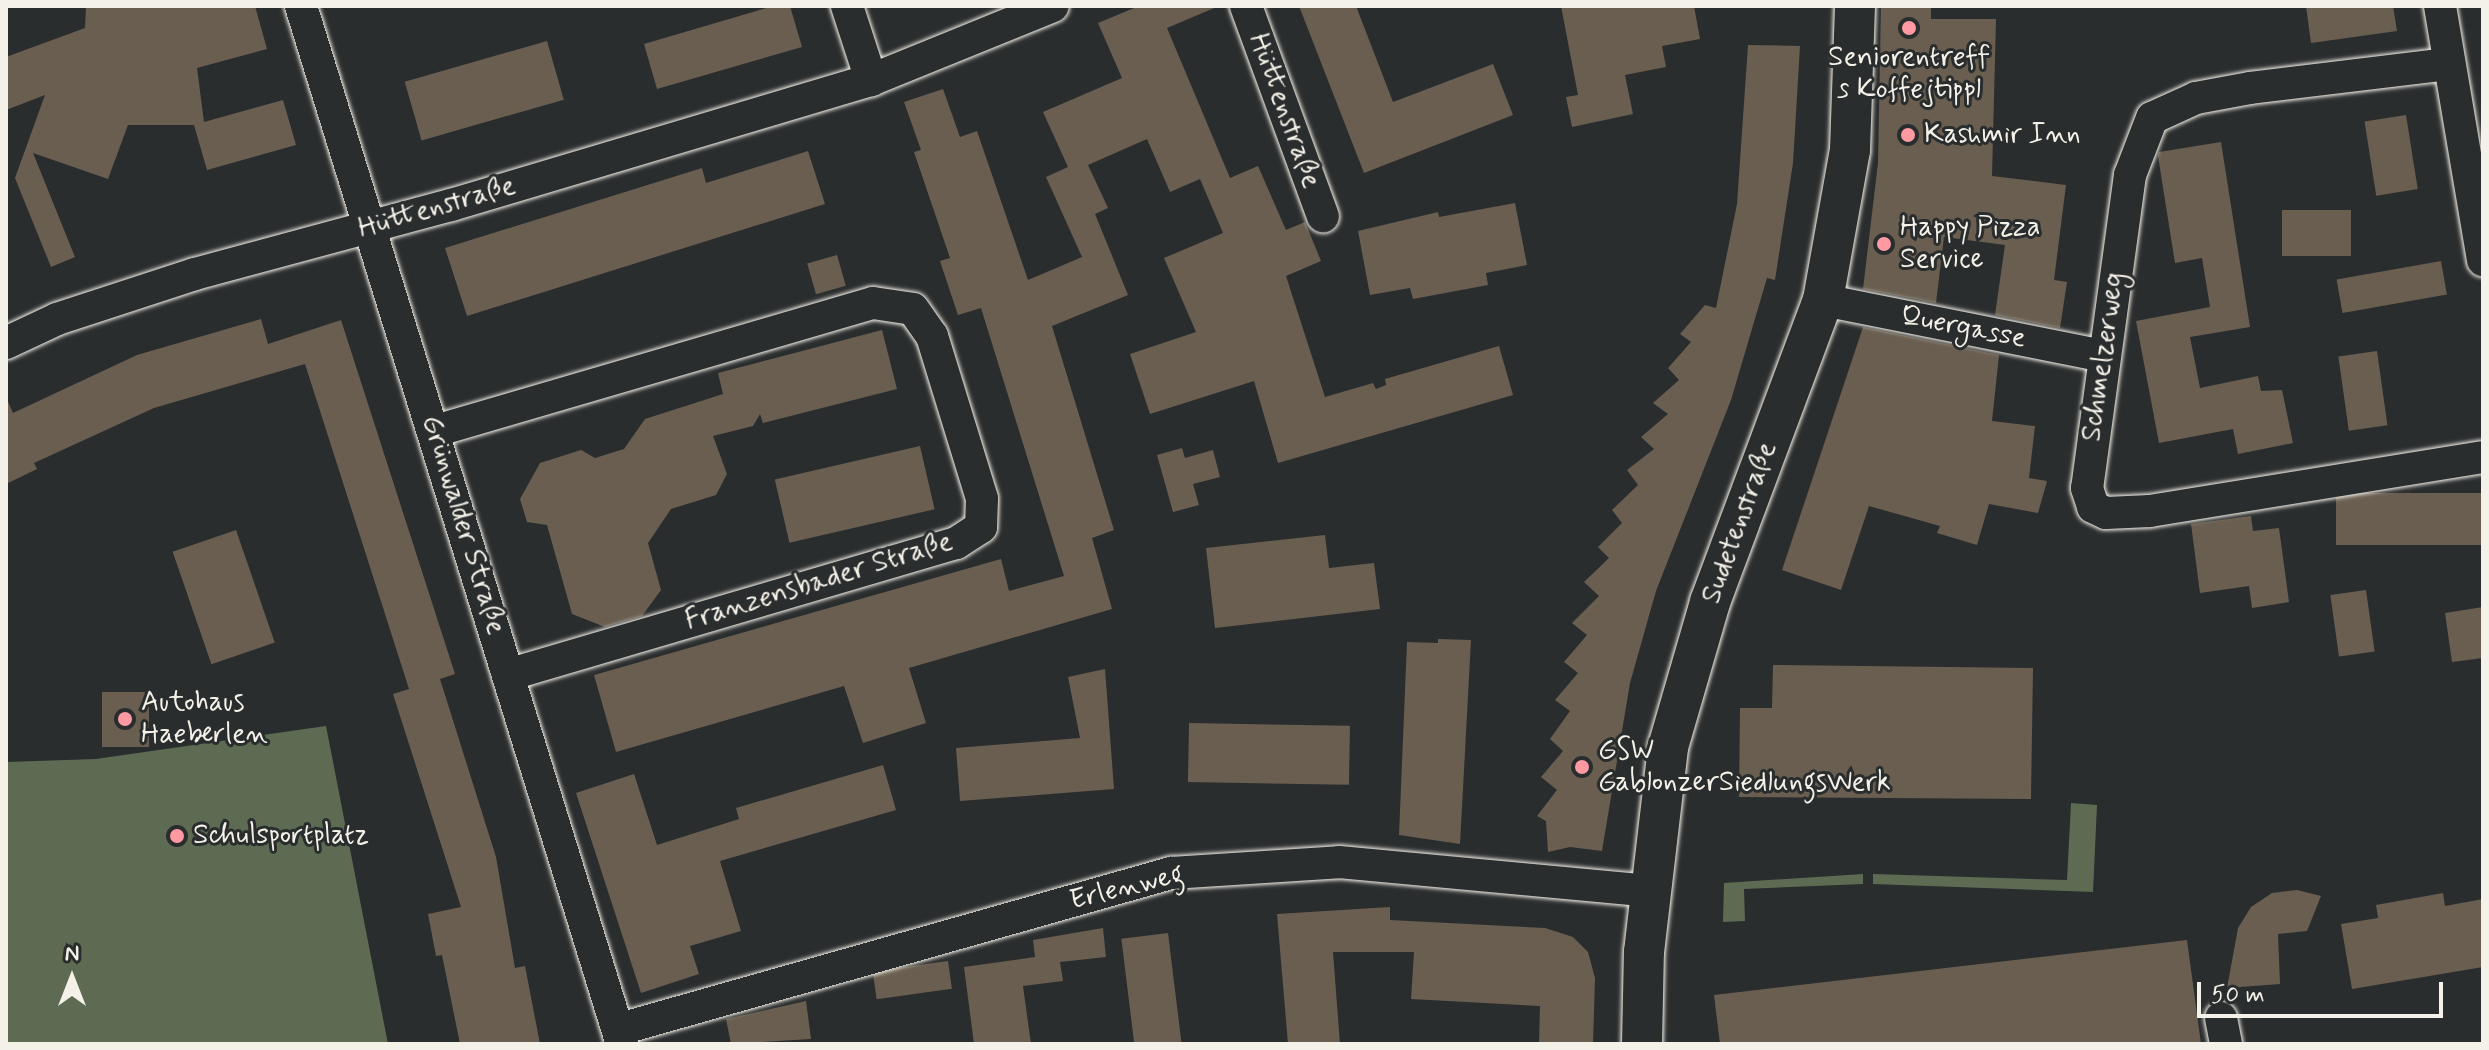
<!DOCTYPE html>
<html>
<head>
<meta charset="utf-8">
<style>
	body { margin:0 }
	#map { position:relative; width:2489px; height:1050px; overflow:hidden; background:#2a2d2e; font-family:Mynerve,sans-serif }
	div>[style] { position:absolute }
	.green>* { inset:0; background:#5d6b53 }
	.building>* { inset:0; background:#695e50; transform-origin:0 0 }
	.roads { filter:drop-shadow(0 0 2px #f4f1e8) drop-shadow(0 0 2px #f4f1e8) }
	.minor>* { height:32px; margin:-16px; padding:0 16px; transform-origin:16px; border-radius:16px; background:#2a2d2e }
	.tertiary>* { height:40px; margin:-20px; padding:0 20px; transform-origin:20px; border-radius:20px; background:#2a2d2e }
	.dots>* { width:22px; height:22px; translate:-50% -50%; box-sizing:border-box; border:4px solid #2a2d2e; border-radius:50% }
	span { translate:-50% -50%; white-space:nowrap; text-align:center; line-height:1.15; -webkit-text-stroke:6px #2a2d2e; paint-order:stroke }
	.poi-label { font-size:28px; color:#f4f1e8 }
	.left { translate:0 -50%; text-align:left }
	.street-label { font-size:28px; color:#f4f1e8 }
	.frame { position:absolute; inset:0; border:8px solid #f4f1e8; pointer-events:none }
	.north { position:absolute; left:32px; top:938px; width:80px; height:80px; -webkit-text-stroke:6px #2a2d2e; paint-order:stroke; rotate:0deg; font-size:22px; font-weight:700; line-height:32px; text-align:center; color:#f4f1e8 }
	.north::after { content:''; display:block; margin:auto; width:28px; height:36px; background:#f4f1e8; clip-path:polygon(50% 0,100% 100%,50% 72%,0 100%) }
	.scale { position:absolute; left:2197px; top:982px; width:246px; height:36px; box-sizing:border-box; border:4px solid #f4f1e8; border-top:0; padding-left:10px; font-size:24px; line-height:28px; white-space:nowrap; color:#f4f1e8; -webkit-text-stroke:6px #2a2d2e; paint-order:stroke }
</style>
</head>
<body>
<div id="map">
	<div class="green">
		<div style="clip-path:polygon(326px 726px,388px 1044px,6px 1044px,6px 762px,96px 759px)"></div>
		<div style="clip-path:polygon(2071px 803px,2097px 805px,2093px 892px,1873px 884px,1873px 874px,2067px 880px)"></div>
		<div style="clip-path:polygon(1863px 874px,1863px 884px,1744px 889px,1745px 921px,1723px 922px,1724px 883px)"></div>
	</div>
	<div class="building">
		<div style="clip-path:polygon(86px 6px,255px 6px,267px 49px,197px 68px,204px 122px,283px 100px,296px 145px,207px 170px,194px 125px,128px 125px,108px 179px,33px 153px,75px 257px,51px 267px,15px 178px,45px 95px,6px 110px,6px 57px,85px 28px)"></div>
		<div style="clip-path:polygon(773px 6px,790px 6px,802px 47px,657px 89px,644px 44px)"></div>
		<div style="clip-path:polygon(1139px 6px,1219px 6px,1167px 28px,1230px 178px,1258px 166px,1286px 230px,1305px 222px,1321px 261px,1286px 276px,1325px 397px,1373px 383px,1376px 389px,1386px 385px,1385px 379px,1499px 346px,1513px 395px,1278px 463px,1254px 381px,1150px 414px,1130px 354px,1196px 332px,1164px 258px,1223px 233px,1200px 179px,1170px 192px,1147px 139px,1088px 165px,1108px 208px,1095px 214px,1128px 295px,1052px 326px,1114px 530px,1092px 538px,1112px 609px,909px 668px,926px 723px,863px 743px,844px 686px,616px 752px,594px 675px,1001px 559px,1009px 591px,1064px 576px,981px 308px,958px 315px,940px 261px,950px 258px,914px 152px,921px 150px,904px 102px,943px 89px,960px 137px,977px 131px,1028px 280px,1082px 257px,1046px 177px,1068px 167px,1043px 112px,1122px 78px,1098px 23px)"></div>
		<div style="clip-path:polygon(1299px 6px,1356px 6px,1393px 102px,1493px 64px,1513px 115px,1364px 173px)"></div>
		<div style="clip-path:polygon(1561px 6px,1694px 6px,1700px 39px,1662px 46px,1666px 67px,1625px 75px,1633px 114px,1572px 127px,1566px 97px,1578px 95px)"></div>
		<div style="clip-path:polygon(1881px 6px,1931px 6px,1931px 19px,1996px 19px,1992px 176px,2066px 185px,2054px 280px,2067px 282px,2060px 328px,1995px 315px,2005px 245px,1944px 237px,1936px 303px,1863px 289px,1878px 163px)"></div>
		<div style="clip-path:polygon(2306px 6px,2393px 6px,2397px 31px,2311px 43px)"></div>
		<div style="left:547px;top:41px;width:61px;height:148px;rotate:74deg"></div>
		<div style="clip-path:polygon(1748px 45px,1800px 46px,1793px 163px,1775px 280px,1767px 278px,1731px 400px,1656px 591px,1630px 683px,1602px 851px,1570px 847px,1548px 852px,1546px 821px,1537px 816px,1557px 790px,1541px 777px,1563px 751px,1550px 739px,1570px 711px,1555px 700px,1578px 673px,1564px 662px,1587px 635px,1572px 623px,1599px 596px,1584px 582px,1609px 558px,1598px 547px,1622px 523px,1612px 510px,1638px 485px,1627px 470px,1654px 449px,1641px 437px,1668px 414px,1653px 403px,1679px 380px,1668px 368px,1691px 342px,1680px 334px,1705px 305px,1716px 308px,1737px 204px)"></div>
		<div style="left:2406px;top:115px;width:75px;height:42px;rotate:81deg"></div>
		<div style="clip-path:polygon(2221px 142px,2250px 327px,2190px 337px,2200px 388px,2258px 376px,2261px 391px,2282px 390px,2293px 443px,2238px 454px,2233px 429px,2159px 443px,2136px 321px,2210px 307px,2202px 258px,2175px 263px,2158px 156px,2159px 152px)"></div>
		<div style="clip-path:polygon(808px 151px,825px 204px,467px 316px,445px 248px,702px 168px,706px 183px)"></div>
		<div style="clip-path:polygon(1515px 203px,1527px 265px,1486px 273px,1488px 285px,1413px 299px,1410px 288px,1370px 295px,1358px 231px,1438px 212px,1439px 217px)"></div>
		<div style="left:2282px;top:210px;width:69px;height:46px"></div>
		<div style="left:837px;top:255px;width:32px;height:31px;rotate:74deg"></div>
		<div style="left:2441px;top:261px;width:34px;height:106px;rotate:80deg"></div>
		<div style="clip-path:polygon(261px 319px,268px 344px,341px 320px,455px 674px,440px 679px,496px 857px,515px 968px,525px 966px,540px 1044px,460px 1044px,442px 955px,436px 956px,428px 914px,461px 907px,393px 694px,409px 689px,305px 364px,154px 408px,34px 463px,37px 469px,6px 484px,6px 397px,13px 413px,137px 355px)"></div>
		<div style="clip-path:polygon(1863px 327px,1999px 355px,1992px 421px,2035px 426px,2029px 478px,2047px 481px,2038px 513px,1989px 504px,1977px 545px,1937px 533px,1940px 526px,1869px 506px,1841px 590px,1782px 570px)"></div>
		<div style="clip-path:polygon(882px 330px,897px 389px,763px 423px,760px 414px,753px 426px,713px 436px,727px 474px,716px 495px,671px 509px,648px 543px,661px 590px,642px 616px,605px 627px,572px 614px,547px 525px,527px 522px,520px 499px,540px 463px,581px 450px,595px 458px,624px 449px,645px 419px,723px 394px,718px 373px)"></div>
		<div style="left:2377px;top:351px;width:75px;height:39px;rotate:82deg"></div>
		<div style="left:920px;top:446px;width:65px;height:149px;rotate:77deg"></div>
		<div style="clip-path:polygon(1182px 448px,1185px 458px,1213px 450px,1220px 477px,1193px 484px,1199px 505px,1173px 512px,1157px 455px)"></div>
		<div style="left:2483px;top:493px;width:52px;height:147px;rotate:90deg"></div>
		<div style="clip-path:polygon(2251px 516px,2253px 531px,2279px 528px,2289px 602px,2252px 608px,2249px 586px,2200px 593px,2191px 524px)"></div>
		<div style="left:236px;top:530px;width:119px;height:67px;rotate:71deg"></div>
		<div style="clip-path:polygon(1325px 535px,1329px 568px,1374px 563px,1380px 609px,1215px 628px,1206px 548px)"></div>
		<div style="left:2366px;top:590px;width:62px;height:36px;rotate:82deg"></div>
		<div style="clip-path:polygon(2483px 607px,2483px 658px,2452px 662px,2445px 613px)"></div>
		<div style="clip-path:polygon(1438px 639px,1471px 640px,1460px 844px,1399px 835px,1407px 642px,1438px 643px)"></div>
		<div style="clip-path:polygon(1773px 665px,2033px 668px,2031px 799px,1739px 797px,1740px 708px,1772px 708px)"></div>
		<div style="clip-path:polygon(1105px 669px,1114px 789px,960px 801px,956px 748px,1080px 738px,1068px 677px)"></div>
		<div style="left:102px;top:692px;width:47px;height:55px"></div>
		<div style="left:1189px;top:723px;width:161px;height:59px;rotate:1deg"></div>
		<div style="clip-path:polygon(883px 765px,896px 810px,720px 861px,741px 931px,690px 946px,699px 974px,641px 993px,576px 793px,634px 774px,657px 845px,739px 819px,736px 808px)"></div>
		<div style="clip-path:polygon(2297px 890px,2321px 896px,2307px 931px,2278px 934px,2280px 984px,2227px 988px,2238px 928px,2251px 907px,2272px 893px)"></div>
		<div style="clip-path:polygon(2443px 893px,2445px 906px,2483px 899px,2483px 967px,2352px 989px,2341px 924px,2378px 918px,2376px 905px)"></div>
		<div style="clip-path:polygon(1390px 907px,1390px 920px,1545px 928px,1573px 937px,1588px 952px,1595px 978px,1593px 1044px,1539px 1044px,1540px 1006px,1411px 999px,1414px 952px,1333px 952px,1340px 1044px,1288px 1044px,1277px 914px)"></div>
		<div style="clip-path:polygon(1103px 928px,1106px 957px,1060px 962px,1063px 981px,1023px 986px,1031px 1044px,974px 1044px,964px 967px,1035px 957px,1033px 940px)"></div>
		<div style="left:1168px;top:933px;width:112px;height:47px;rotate:83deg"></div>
		<div style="clip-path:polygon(2187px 940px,2201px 1044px,1720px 1044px,1714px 995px)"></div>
		<div style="left:948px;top:961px;width:28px;height:76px;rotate:82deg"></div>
		<div style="clip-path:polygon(806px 1001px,811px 1039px,731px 1044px,726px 1019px)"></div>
	</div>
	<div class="roads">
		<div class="minor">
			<div style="left:301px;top:6px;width:1087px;rotate:72.82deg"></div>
			<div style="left:847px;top:6px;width:78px;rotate:72deg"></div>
			<div style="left:1246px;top:6px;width:224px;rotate:69.9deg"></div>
			<div style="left:2440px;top:6px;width:258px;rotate:80.4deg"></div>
			<div style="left:2448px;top:64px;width:199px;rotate:173.1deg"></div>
			<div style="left:2250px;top:88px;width:55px;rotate:169.5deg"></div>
			<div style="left:2196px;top:98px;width:48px;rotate:155.6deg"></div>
			<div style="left:2152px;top:118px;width:61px;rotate:111.1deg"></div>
			<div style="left:2130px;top:175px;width:316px;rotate:97.8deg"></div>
			<div style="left:2087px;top:488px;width:20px;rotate:72deg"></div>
			<div style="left:2093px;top:507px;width:14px;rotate:25deg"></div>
			<div style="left:2106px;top:513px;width:44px;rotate:-2.6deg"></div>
			<div style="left:2150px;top:511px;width:337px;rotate:-9.2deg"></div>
			<div style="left:1823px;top:300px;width:286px;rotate:11.3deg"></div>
			<div style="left:6px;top:343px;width:56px;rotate:-25.2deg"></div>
			<div style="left:57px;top:319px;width:145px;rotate:-18.1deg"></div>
			<div style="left:195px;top:274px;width:265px;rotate:-15.1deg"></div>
			<div style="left:451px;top:205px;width:438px;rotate:-16.6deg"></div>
			<div style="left:871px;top:80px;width:196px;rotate:-22.1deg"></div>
			<div style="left:435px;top:431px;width:456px;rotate:-16.3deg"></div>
			<div style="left:873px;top:303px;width:40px;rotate:8.5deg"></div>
			<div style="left:913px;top:309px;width:33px;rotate:55deg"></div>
			<div style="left:932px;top:336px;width:170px;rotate:72.9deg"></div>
			<div style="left:982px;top:499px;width:28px;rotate:92deg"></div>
			<div style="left:981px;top:527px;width:30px;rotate:147deg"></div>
			<div style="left:956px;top:543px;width:467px;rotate:163.6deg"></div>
			<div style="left:2221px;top:1018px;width:26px;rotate:79deg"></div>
			<div style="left:620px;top:1029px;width:573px;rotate:-15.81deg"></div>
			<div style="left:1171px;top:873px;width:168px;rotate:-3.7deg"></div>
			<div style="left:1339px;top:862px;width:312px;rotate:5.3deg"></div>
		</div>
		<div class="tertiary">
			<div style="left:1642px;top:1044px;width:92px;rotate:-88.8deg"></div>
			<div style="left:1644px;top:952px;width:206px;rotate:-83.3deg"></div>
			<div style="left:1668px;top:747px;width:151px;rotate:-73.8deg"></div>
			<div style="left:1710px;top:602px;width:322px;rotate:-69.5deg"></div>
			<div style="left:1823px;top:300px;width:152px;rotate:-79.8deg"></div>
			<div style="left:1850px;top:150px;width:144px;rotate:-88deg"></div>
		</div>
	</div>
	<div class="dots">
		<div style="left:1909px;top:28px;background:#ff9aa2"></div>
		<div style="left:1908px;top:135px;background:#ff9aa2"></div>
		<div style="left:1884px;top:244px;background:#ff9aa2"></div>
		<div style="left:125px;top:719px;background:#ff9aa2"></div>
		<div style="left:1582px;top:767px;background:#ff9aa2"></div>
		<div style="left:177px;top:836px;background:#ff9aa2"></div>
	</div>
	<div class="poi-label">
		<span style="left:1909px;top:74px">Seniorentreff<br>s Koffejtippl</span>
		<span class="left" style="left:1924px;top:135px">Kashmir Inn</span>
		<span class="left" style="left:1900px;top:244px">Happy Pizza<br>Service</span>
		<span class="left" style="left:141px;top:719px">Autohaus<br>Haeberlen</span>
		<span class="left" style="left:1598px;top:767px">GSW<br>GablonzerSiedlungsWerk</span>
		<span class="left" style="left:193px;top:836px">Schulsportplatz</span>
	</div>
	<div class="street-label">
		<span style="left:1284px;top:111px;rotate:70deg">Hüttenstraße</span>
		<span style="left:437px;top:208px;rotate:-16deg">Hüttenstraße</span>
		<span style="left:1963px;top:328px;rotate:11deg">Quergasse</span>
		<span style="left:2104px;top:357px;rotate:-82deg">Schmelzerweg</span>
		<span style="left:1740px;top:523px;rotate:-70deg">Sudetenstraße</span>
		<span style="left:463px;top:525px;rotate:73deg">Grünwalder Straße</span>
		<span style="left:819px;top:582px;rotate:-17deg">Franzensbader Straße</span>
		<span style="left:1127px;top:888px;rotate:-14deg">Erlenweg</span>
	</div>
	<div class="frame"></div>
	<div class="north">N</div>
	<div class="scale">50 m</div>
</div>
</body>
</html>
